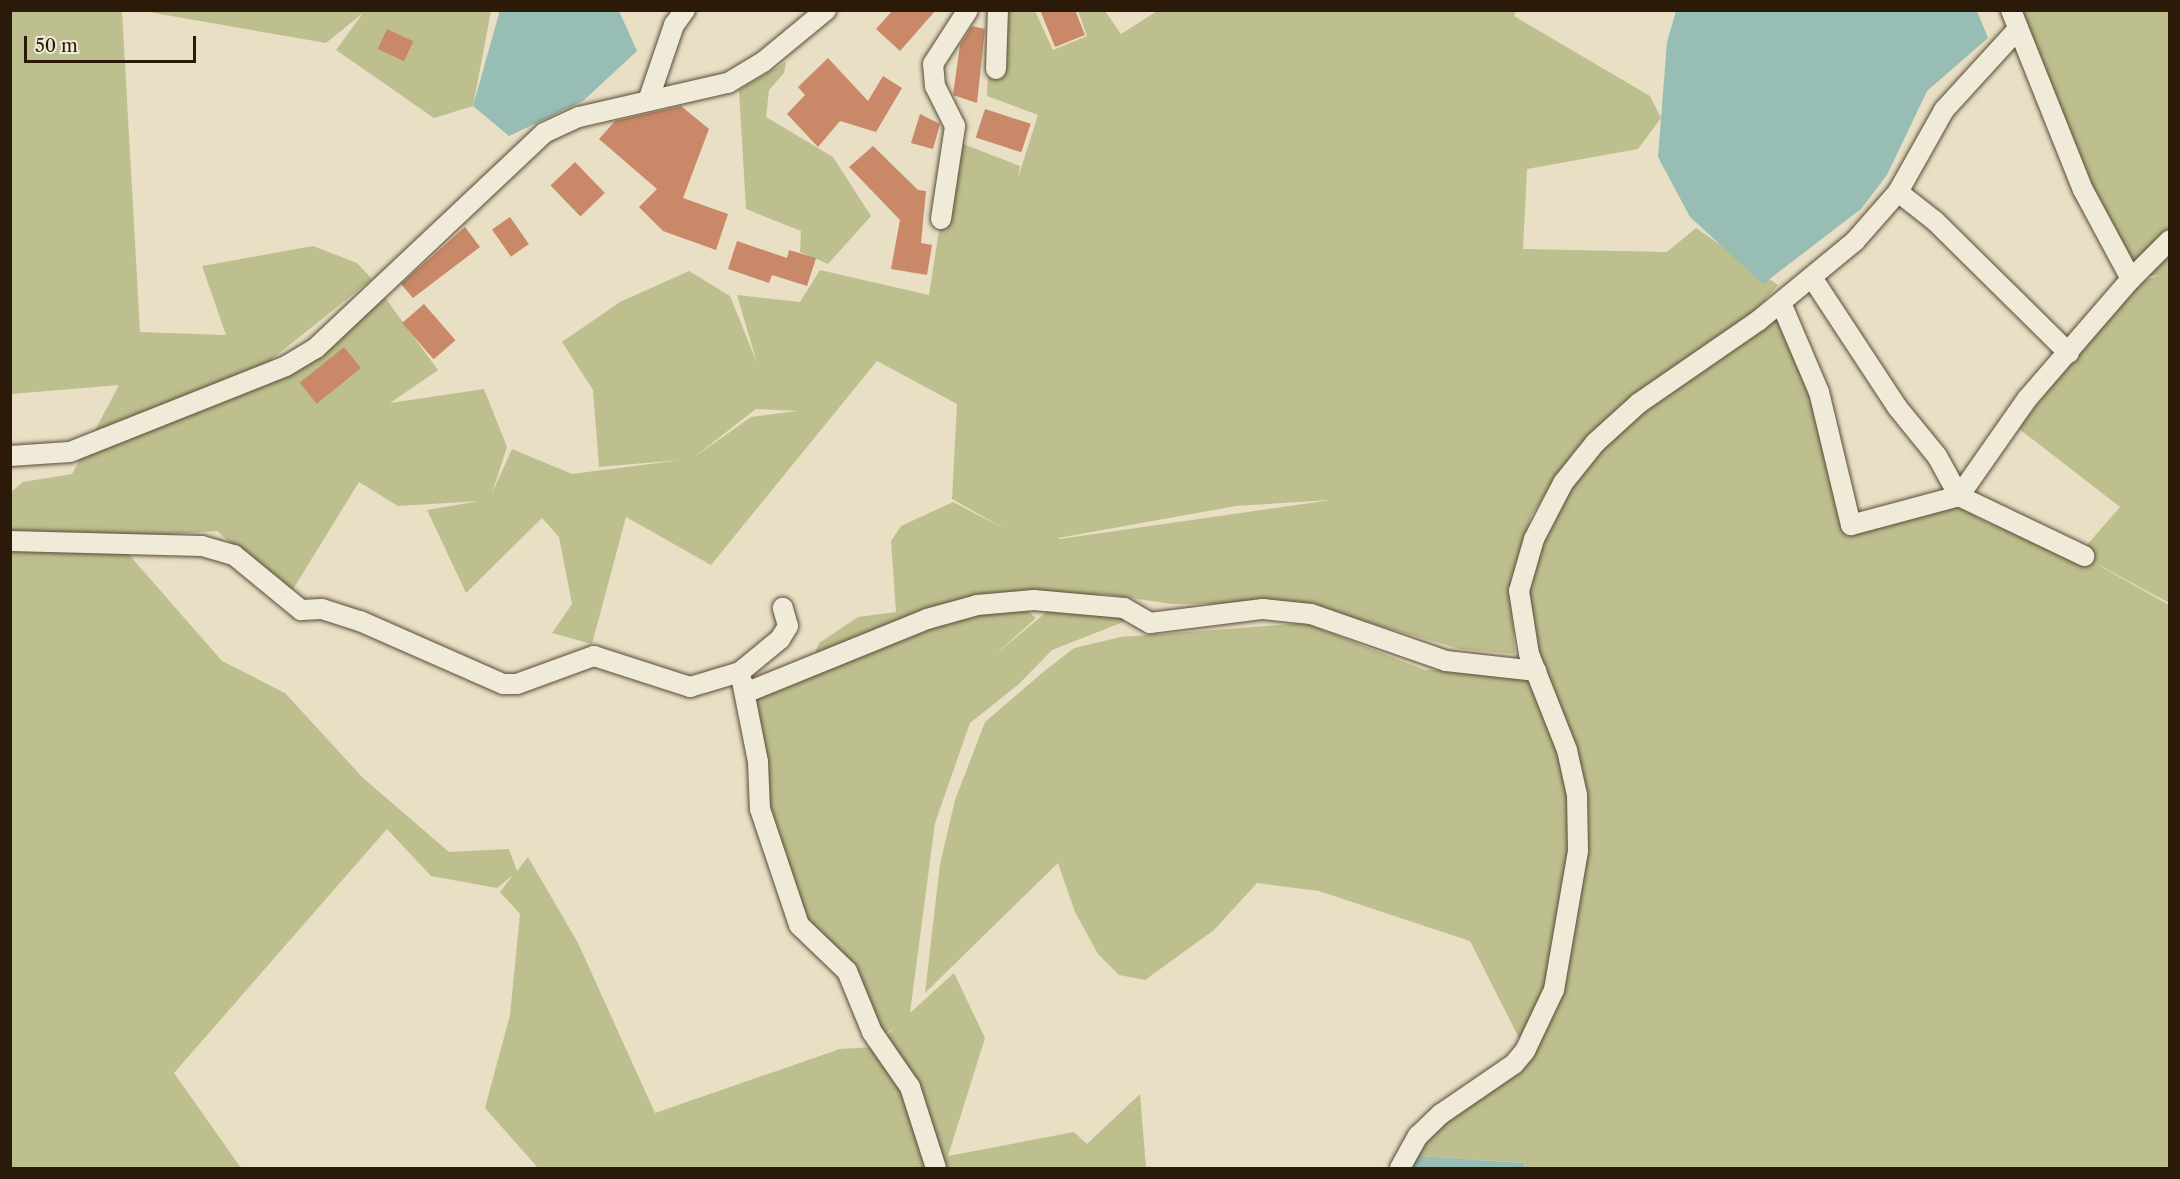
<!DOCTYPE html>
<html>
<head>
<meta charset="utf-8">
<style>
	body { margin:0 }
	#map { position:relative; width:2180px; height:1179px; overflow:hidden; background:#e8dfc5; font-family:"Libre Caslon Text",serif }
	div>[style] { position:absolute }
	.green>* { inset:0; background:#bebf8f }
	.water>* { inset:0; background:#97bdb4 }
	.building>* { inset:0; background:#c98968; transform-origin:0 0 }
	.roads { filter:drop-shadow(0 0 2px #5a4b37) drop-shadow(0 0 2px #5a4b37) }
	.minor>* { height:20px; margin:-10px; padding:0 10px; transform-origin:10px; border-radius:10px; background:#f0ead9 }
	span { translate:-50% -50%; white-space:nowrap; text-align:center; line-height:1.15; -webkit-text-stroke:4.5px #f0ead9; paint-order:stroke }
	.frame { position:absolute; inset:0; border:12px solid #2b1a08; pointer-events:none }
	.scale { position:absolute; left:24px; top:36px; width:172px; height:27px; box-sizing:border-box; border:3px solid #2b1a08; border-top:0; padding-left:8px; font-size:18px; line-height:21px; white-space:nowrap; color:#2b1a08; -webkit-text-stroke:4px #f0ead9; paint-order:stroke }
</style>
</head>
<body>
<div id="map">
	<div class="green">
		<div style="clip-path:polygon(evenodd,11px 11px,122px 11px,140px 332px,226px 335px,202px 266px,313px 246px,357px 263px,372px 279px,272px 359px,267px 385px,383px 295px,438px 370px,390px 403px,484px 389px,507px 447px,492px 493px,512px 449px,572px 474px,681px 460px,599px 467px,593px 390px,562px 342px,620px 302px,689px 271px,730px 296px,757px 363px,737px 295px,800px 302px,820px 270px,929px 295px,953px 140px,1020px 166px,1018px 178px,1038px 115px,987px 96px,990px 27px,1010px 11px,1035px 11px,1053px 50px,1087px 36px,1078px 11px,1105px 11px,1121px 34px,1157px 11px,1516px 11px,1514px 16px,1650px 96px,1661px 118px,1638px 149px,1527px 169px,1523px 249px,1667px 252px,1696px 228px,1778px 285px,1726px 343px,1780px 313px,1818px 407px,1846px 536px,1955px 504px,1988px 523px,2072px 550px,2169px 605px,2169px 1168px,1526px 1168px,1524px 1163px,1417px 1156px,1441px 1114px,1525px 1050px,1470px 941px,1319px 891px,1257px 883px,1214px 930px,1145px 980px,1119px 975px,1098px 954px,1075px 912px,1058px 863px,925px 993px,940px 864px,955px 800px,985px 722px,1042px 673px,1074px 648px,1121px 637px,1305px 623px,1425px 670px,1536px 671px,1519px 591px,1595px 443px,1635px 406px,1576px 449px,1531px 516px,1510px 589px,1515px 654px,1460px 649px,1300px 603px,1172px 604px,1104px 594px,1017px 602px,1036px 618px,994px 656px,1050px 609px,1117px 615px,1126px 621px,1052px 650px,1019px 684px,970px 723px,935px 823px,910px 1013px,954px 973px,985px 1038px,948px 1156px,1074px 1132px,1087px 1144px,1140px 1094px,1146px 1168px,538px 1168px,485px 1108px,510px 1015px,520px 914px,500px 892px,513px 875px,497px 888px,431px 876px,387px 829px,174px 1073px,241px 1168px,11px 1168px,11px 547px,124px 549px,222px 661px,285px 693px,363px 778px,449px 852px,509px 849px,517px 871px,528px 857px,578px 943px,655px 1113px,840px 1049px,874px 1047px,895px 1027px,877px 1040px,847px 971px,799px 925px,765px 824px,745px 693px,809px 668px,819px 643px,858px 617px,896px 612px,891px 541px,901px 526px,953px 502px,1005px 529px,952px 499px,957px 404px,877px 361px,711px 565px,626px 517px,592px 644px,552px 633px,572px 604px,559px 537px,542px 518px,466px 593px,427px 510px,480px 501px,398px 506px,359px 482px,290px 594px,217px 531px,80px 540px,11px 532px,11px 492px,23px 482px,72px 474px,119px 385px,11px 394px,11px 11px,756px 409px,798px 411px,751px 417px,693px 458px,756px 409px,11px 11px,1331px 500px,1059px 539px,1058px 538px,1236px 506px,1331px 500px,11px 11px,1578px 825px,1580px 905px,1560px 961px,1578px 825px)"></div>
		<div style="clip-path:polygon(143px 11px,491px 11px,473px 106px,434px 118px,336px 50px,363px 13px,326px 43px)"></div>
		<div style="clip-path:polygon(2018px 11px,2169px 11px,2170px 245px,2157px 269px,2169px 255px,2169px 603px,2079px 554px,2120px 507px,2018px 428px,2134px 285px,2159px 275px,2131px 279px)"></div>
		<div style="clip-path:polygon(786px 62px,784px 73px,769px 90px,766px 117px,833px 157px,871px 216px,828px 264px,800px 252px,801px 231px,746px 209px,739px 90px)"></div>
	</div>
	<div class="water">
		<div style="clip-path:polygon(500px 10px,619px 11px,637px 51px,583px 101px,509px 136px,473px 106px)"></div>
		<div style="clip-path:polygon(1676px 11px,1977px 11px,1988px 38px,1927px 91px,1887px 175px,1861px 209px,1763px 284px,1690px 217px,1658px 157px,1667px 42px)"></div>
		<div style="clip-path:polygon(1417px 1156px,1524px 1163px,1525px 1168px,1407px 1168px)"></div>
	</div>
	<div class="building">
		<div style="clip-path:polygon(893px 10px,936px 10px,900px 51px,876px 29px)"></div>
		<div style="clip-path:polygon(1040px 10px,1075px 10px,1085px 35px,1055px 47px)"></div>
		<div style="clip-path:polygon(972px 26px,985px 29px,977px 103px,953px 95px,960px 45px)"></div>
		<div style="left:387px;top:29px;width:29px;height:22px;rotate:25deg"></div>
		<div style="clip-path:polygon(828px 58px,868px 101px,883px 76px,902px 88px,876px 132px,840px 121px,818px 147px,787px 114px,805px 95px,798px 87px)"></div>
		<div style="clip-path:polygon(681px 106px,709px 129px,683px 198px,728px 214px,716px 250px,663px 231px,639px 207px,657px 189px,599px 139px,615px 121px)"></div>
		<div style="left:985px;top:109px;width:48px;height:30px;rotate:18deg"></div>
		<div style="clip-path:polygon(920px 114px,940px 124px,933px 149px,911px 143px)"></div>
		<div style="clip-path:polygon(873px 146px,918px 190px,926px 191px,921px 243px,932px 245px,927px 275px,891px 269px,900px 220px,849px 167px)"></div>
		<div style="left:575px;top:162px;width:43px;height:34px;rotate:46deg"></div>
		<div style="left:510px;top:217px;width:33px;height:22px;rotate:55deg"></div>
		<div style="clip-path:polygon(465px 227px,480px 247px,413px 298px,401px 284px)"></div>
		<div style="clip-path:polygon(737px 241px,787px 258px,789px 250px,816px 258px,807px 286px,772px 275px,769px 283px,728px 269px)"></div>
		<div style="left:424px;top:304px;width:48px;height:29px;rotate:49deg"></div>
		<div style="left:344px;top:347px;width:27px;height:57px;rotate:51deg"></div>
	</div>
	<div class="roads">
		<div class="minor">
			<div style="left:996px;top:69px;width:59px;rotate:-88.1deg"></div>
			<div style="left:648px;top:101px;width:80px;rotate:-71.1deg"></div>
			<div style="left:674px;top:25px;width:19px;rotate:-54deg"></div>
			<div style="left:1898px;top:192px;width:47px;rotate:38.1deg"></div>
			<div style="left:1935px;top:221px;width:188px;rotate:44.6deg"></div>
			<div style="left:941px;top:219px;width:94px;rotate:-81.4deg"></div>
			<div style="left:955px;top:126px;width:45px;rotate:-116.6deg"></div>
			<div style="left:935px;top:86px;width:22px;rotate:-95deg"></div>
			<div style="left:933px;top:64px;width:64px;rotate:-57.1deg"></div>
			<div style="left:1813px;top:279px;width:153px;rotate:56.7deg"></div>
			<div style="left:1897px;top:407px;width:63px;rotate:50.8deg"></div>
			<div style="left:1937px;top:456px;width:46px;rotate:61.2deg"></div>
			<div style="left:1959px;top:496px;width:139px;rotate:25.6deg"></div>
			<div style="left:2131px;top:279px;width:55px;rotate:-45deg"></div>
			<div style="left:1781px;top:303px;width:97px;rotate:66.9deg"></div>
			<div style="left:1819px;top:392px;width:137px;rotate:76.5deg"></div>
			<div style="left:1851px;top:525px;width:112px;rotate:-15deg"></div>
			<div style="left:1959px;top:496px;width:118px;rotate:-55deg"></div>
			<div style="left:2027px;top:399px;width:159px;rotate:-49.1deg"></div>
			<div style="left:2131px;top:279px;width:101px;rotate:-118.3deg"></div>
			<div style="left:2083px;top:190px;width:194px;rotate:-111.8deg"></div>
			<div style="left:10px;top:456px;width:60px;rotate:-3.8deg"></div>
			<div style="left:70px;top:452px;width:232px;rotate:-21.7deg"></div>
			<div style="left:286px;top:366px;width:35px;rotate:-31deg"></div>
			<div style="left:316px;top:348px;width:313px;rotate:-43.3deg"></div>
			<div style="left:544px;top:133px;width:38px;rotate:-25deg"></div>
			<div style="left:579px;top:117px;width:153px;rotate:-12.9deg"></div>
			<div style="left:728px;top:83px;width:41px;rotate:-31deg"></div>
			<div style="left:763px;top:62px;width:82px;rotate:-39.5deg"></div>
			<div style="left:10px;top:541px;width:192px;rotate:1.5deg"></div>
			<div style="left:202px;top:546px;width:33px;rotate:16deg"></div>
			<div style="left:234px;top:555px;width:87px;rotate:39.4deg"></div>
			<div style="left:301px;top:610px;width:21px;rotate:-3deg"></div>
			<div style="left:322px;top:609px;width:40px;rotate:18deg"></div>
			<div style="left:360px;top:621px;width:156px;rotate:23.8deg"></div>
			<div style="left:503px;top:684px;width:14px"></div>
			<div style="left:517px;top:684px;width:82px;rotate:-20deg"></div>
			<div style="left:594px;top:656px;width:101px;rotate:17.9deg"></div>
			<div style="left:690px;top:687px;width:52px;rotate:-16.7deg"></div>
			<div style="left:740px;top:672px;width:52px;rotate:-39.5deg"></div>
			<div style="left:780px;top:639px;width:15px;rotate:-58deg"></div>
			<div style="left:788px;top:626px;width:19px;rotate:-106deg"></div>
			<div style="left:742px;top:681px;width:83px;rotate:78.8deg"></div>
			<div style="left:758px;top:762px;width:47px;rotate:87.6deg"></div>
			<div style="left:760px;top:809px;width:122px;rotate:71.4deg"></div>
			<div style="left:799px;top:925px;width:66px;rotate:43.8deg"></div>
			<div style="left:847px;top:971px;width:66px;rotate:67.7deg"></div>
			<div style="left:872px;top:1032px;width:67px;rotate:55.4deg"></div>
			<div style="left:910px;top:1087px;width:85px;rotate:72.2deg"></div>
			<div style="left:745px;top:693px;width:196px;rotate:-22.1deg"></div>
			<div style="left:927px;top:619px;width:52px;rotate:-15.6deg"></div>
			<div style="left:977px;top:605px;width:57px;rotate:-5deg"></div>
			<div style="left:1034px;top:600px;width:90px;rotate:5.1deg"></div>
			<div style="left:1124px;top:608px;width:30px;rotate:30deg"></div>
			<div style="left:1150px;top:623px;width:114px;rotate:-7.1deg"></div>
			<div style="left:1263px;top:609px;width:48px;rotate:5.9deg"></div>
			<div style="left:1311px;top:614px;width:143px;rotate:19.2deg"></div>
			<div style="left:1446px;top:661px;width:91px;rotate:6.3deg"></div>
			<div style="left:1400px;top:1168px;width:37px;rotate:-61deg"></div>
			<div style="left:1418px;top:1136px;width:32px;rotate:-44deg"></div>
			<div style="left:1441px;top:1114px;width:88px;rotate:-34.4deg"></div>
			<div style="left:1514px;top:1064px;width:17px;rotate:-50deg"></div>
			<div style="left:1525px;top:1051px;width:68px;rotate:-64.6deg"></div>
			<div style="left:1554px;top:990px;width:141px;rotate:-80.2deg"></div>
			<div style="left:1578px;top:851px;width:56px;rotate:-91deg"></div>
			<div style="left:1577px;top:795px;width:46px;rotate:-102.5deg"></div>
			<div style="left:1567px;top:750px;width:103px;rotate:-111.6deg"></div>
			<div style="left:1529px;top:654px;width:64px;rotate:-99deg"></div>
			<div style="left:1519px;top:591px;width:54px;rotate:-73.9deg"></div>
			<div style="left:1534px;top:539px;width:63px;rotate:-62.6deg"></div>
			<div style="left:1563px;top:483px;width:51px;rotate:-51.3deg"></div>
			<div style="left:1595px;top:443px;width:59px;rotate:-42.3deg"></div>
			<div style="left:1639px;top:403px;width:145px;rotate:-34.6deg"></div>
			<div style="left:1758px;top:321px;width:126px;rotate:-39.5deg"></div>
			<div style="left:1855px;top:241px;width:65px;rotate:-48.7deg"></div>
			<div style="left:1898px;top:192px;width:94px;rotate:-60.7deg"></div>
			<div style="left:1944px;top:110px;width:110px;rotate:-47.6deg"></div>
		</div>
	</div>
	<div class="frame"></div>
	<div class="scale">50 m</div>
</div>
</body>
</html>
